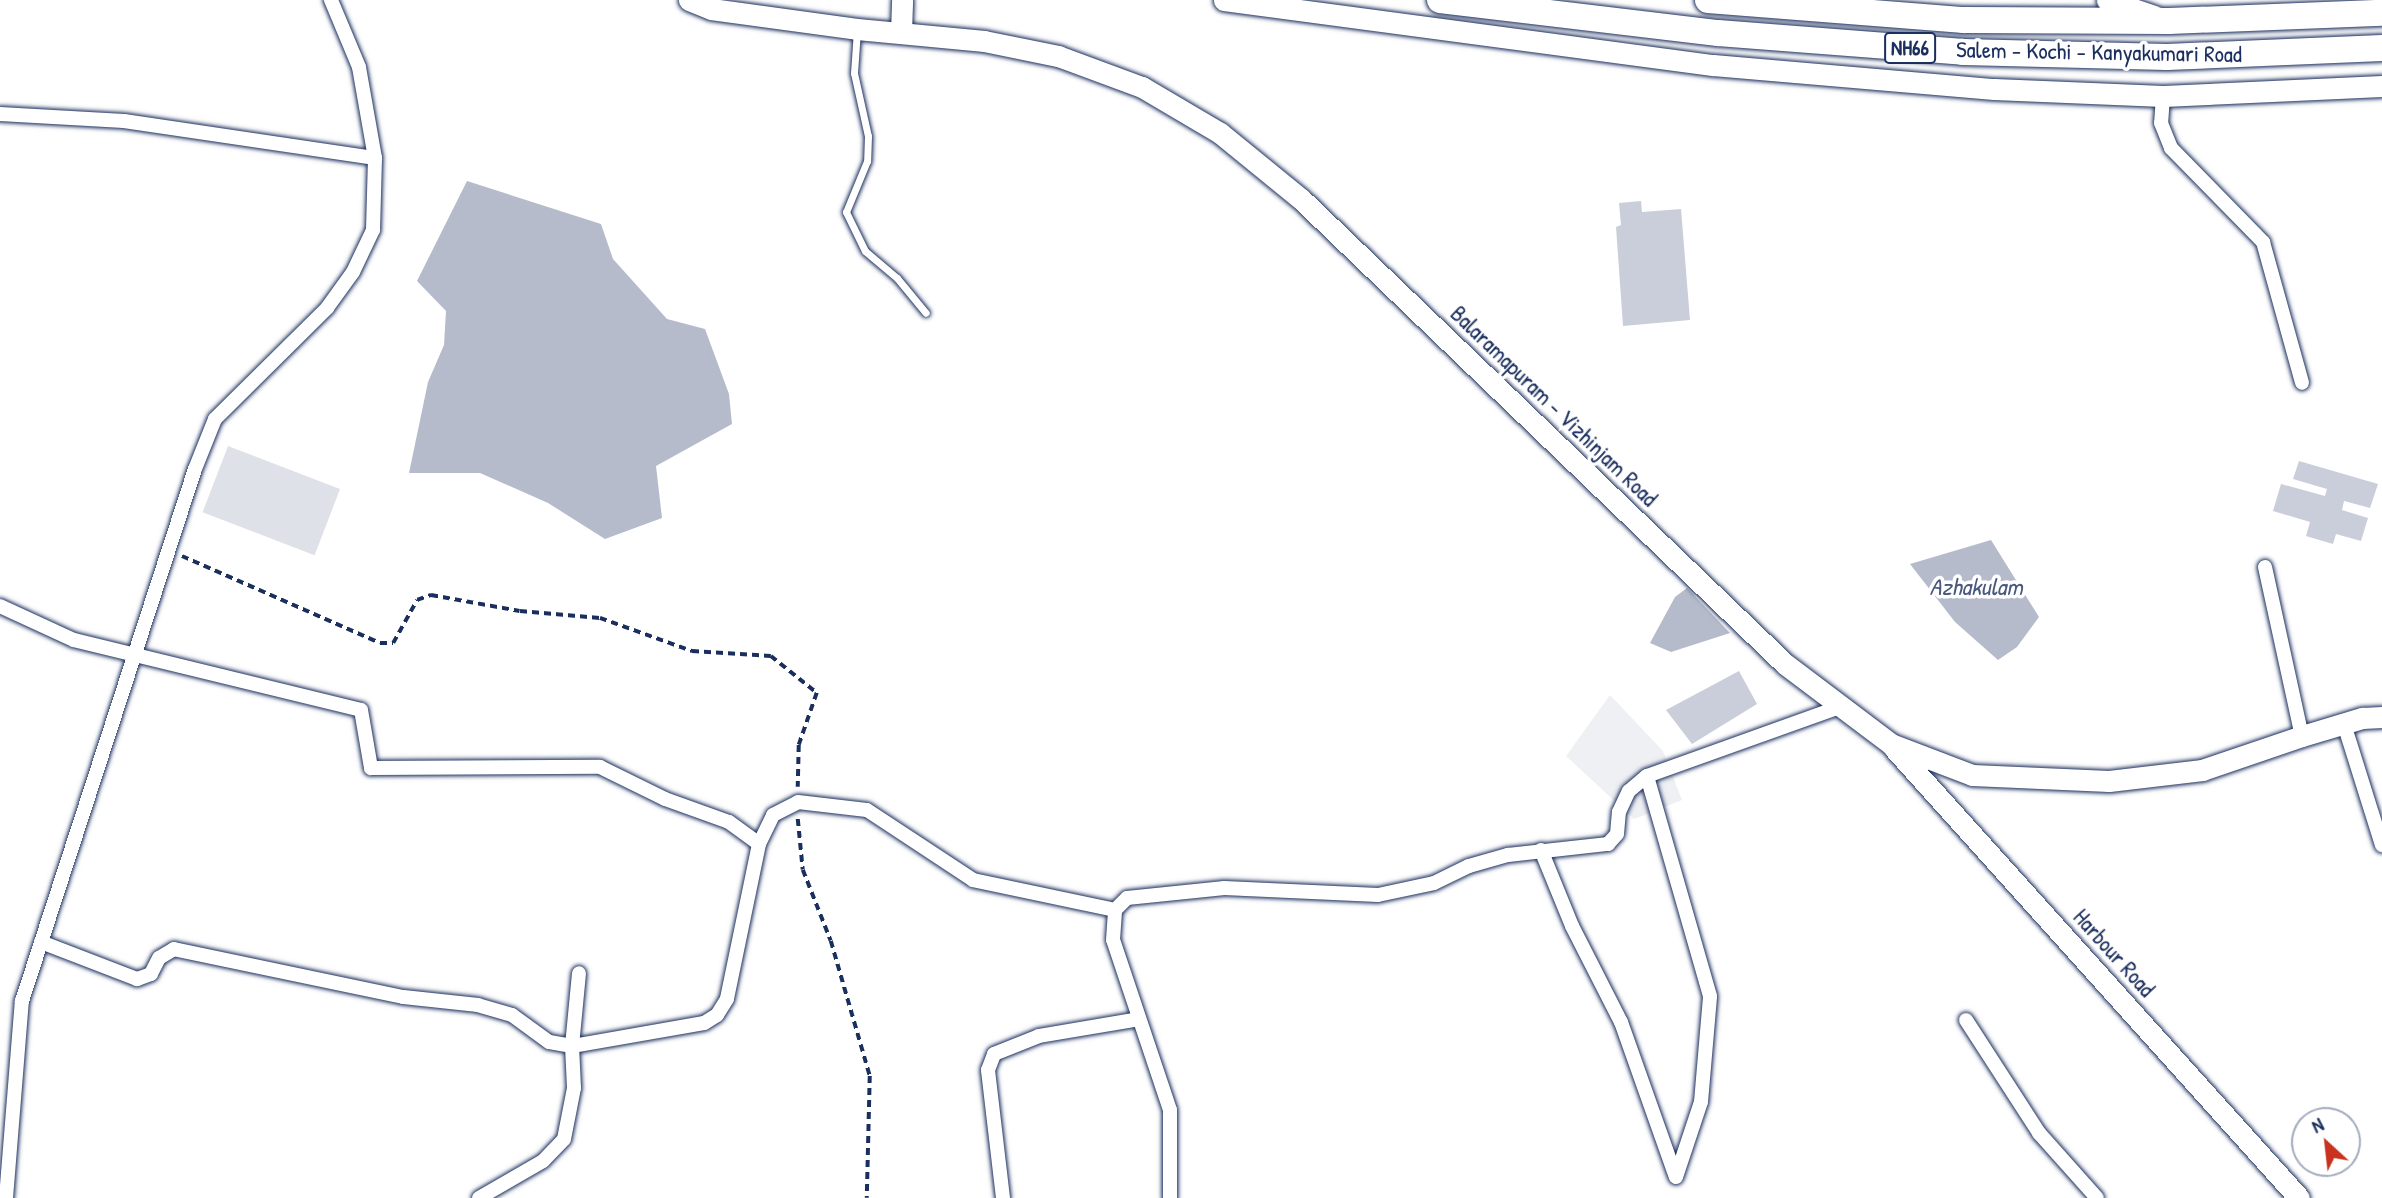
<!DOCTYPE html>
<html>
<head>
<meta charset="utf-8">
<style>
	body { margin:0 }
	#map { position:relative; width:2382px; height:1198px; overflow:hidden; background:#fff; font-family:"Patrick Hand",sans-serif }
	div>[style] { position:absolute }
	.built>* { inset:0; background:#eff0f4 }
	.green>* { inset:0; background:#dee1e7; transform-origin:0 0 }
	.water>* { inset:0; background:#b5bbca }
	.building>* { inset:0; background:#caceda }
	.path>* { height:3.5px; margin-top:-1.75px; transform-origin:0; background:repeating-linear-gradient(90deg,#1b2f5e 0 7px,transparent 0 12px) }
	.roads { filter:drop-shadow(0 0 2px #1b2f5e) drop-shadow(0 0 2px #1b2f5e) }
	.lane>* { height:7px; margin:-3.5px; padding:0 3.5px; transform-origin:3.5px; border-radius:3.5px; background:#fff }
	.street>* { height:14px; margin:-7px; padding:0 7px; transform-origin:7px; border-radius:7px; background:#fff }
	.secondary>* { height:21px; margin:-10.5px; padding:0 10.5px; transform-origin:10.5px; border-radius:10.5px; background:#fff }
	.highway>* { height:26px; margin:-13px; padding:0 13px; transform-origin:13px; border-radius:13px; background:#fff }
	span { translate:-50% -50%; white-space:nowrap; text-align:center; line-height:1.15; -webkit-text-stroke:7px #fff; paint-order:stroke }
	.shield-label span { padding:2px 5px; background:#fff; border:2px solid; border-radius:5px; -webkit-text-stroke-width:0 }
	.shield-label { font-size:21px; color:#1b2f5e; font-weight:700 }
	.street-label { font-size:23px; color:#1b2f5e }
	.water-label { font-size:24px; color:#49597e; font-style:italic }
	.north { position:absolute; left:2291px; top:1107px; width:70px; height:70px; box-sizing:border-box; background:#fff; border:2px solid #a4acbf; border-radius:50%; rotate:333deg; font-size:19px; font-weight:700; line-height:28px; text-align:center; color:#1b2f5e }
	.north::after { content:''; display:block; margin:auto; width:24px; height:32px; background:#c8321e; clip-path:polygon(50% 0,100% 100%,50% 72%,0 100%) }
</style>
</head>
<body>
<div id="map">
	<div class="built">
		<div style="clip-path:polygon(1610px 695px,1663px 751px,1682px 800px,1634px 819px,1566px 756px)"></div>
	</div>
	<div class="green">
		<div style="left:228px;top:446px;width:120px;height:71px;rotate:21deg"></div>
	</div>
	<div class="water">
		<div style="clip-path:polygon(467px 181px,601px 224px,613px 259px,667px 319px,705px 329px,729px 394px,732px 424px,656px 466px,662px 518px,605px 539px,548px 503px,480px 473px,409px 473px,428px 382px,444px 345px,446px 311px,417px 281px)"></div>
		<div style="clip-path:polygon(1991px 540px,2039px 617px,2017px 647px,1998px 660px,1955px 622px,1910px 564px)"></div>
		<div style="clip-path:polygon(1687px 588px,1730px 633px,1671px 652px,1650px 643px,1675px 597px)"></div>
	</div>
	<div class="building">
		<div style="clip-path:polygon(1641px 201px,1642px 212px,1681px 209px,1690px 320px,1623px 326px,1616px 227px,1621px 225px,1619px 203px)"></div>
		<div style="clip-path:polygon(2299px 461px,2378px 484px,2370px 508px,2344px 501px,2342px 510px,2368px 518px,2361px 541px,2336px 534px,2333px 544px,2306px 536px,2310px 522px,2273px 511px,2281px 484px,2325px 496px,2327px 489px,2293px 479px)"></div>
		<div style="clip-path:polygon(1739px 671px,1757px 704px,1692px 744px,1666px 710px)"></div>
	</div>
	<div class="path">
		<div style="left:182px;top:556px;width:216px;rotate:23.7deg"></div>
		<div style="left:380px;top:643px;width:13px"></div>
		<div style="left:393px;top:643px;width:49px;rotate:-60.8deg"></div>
		<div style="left:417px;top:600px;width:15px;rotate:-20deg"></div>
		<div style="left:431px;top:595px;width:90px;rotate:10.2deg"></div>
		<div style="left:520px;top:611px;width:80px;rotate:5deg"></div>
		<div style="left:600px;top:618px;width:98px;rotate:19.7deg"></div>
		<div style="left:692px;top:651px;width:79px;rotate:3.6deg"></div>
		<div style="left:771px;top:656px;width:59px;rotate:38.8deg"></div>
		<div style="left:817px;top:693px;width:55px;rotate:109.1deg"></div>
		<div style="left:799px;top:745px;width:42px;rotate:91.4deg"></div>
		<div style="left:798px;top:819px;width:51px;rotate:84.4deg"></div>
		<div style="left:803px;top:870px;width:76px;rotate:68.5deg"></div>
		<div style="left:831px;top:941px;width:141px;rotate:73.9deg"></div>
		<div style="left:870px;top:1076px;width:122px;rotate:91.4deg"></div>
	</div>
	<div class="roads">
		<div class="lane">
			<div style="left:857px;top:30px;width:43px;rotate:94deg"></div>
			<div style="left:854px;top:73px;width:65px;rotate:77.5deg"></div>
			<div style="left:868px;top:136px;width:25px;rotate:92deg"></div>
			<div style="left:867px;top:161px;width:55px;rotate:112.4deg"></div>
			<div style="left:846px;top:212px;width:43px;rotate:64deg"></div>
			<div style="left:865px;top:251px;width:42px;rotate:40.2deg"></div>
			<div style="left:897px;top:278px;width:45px;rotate:50.4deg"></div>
		</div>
		<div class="street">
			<div style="left:2163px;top:96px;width:27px;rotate:94deg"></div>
			<div style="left:2161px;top:123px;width:27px;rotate:68deg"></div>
			<div style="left:2171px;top:148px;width:132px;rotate:45.6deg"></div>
			<div style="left:2263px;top:242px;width:146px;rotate:74.5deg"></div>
			<div style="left:0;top:114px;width:124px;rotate:3.2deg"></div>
			<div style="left:124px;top:121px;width:254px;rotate:8.4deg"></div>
			<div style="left:2265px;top:567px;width:173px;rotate:77.7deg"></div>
			<div style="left:0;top:606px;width:81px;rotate:24.7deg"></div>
			<div style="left:74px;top:640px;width:295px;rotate:13.7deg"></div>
			<div style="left:361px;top:710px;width:59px;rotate:80.2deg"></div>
			<div style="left:371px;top:768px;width:229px;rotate:-0.3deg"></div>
			<div style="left:600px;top:767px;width:72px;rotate:26.2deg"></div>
			<div style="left:665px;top:799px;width:68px;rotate:19.8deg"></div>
			<div style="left:729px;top:822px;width:37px;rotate:36deg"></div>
			<div style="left:759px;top:844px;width:158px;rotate:101.7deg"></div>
			<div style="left:727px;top:999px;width:19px;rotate:122deg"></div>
			<div style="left:717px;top:1015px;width:15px;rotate:148deg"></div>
			<div style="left:704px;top:1023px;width:134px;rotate:170.1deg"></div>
			<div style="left:572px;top:1046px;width:23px;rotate:-170deg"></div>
			<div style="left:549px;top:1042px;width:46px;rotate:-143.9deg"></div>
			<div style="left:512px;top:1015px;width:35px;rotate:-164deg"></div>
			<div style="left:478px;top:1005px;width:75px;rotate:-173.9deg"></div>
			<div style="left:403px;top:997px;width:234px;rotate:-168.2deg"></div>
			<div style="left:174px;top:949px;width:17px;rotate:149deg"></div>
			<div style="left:159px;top:958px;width:18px;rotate:117deg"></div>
			<div style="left:151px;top:974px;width:15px;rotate:160deg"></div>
			<div style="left:137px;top:979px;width:103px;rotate:-158.9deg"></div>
			<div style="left:2344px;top:724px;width:127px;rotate:72.6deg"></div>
			<div style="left:759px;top:844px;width:32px;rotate:-64deg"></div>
			<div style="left:773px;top:815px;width:28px;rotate:-27deg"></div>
			<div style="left:798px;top:802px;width:69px;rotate:6.6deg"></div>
			<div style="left:867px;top:810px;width:127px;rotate:33.4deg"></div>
			<div style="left:973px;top:880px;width:145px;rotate:11.9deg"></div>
			<div style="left:1541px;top:850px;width:82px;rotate:67.8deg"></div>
			<div style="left:1572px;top:926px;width:108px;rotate:63deg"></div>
			<div style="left:1621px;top:1022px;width:164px;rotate:70.5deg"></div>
			<div style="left:1676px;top:1177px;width:79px;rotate:-71.6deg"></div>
			<div style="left:1701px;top:1102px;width:106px;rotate:-85.1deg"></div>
			<div style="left:1710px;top:996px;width:229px;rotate:-106deg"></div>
			<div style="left:1966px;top:1020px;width:135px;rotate:57.1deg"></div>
			<div style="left:2039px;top:1133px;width:87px;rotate:48.3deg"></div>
			<div style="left:6px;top:1198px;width:198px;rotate:-85.4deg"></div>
			<div style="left:22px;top:1001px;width:559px;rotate:-71.99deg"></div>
			<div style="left:195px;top:469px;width:54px;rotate:-68.2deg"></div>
			<div style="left:215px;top:419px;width:158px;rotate:-44.7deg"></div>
			<div style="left:327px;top:308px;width:44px;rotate:-54.2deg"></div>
			<div style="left:353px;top:272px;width:47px;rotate:-64.5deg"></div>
			<div style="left:373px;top:230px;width:72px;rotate:-88.4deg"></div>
			<div style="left:375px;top:158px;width:92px;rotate:-100deg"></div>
			<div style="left:359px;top:67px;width:73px;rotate:-112.7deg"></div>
			<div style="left:479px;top:1198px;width:74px;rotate:-30deg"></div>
			<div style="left:543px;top:1161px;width:30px;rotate:-46deg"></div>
			<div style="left:564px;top:1139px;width:52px;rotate:-78.9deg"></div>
			<div style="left:574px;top:1088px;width:42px;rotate:-92.7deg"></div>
			<div style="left:572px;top:1046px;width:73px;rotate:-84.5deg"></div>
			<div style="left:1003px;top:1198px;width:129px;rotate:-96.7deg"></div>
			<div style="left:988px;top:1070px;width:17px;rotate:-69deg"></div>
			<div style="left:994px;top:1054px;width:48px;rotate:-21.8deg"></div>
			<div style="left:1039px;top:1036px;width:101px;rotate:-9.6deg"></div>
			<div style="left:1170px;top:1198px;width:88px;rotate:-90deg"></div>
			<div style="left:1170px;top:1110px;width:179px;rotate:-108.5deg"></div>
			<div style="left:1113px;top:940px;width:30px;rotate:-86deg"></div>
			<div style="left:1115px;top:910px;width:17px;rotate:-45deg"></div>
			<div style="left:1127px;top:898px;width:98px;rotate:-5.9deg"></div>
			<div style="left:1224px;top:888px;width:154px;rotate:2.6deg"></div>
			<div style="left:1378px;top:895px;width:57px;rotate:-12.1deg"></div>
			<div style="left:1434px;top:883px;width:39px;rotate:-26deg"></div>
			<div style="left:1469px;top:866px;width:41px;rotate:-15.8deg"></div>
			<div style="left:1508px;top:855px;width:101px;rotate:-6.3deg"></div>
			<div style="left:1608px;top:844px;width:13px;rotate:-48deg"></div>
			<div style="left:1617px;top:834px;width:22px;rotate:-85deg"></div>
			<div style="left:1619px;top:812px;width:23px;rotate:-65deg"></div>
			<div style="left:1629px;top:791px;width:23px;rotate:-40deg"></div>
			<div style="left:1647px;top:776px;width:202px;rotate:-19.7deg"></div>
		</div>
		<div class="secondary">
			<div style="left:689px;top:0;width:24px;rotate:22deg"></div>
			<div style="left:711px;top:9px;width:147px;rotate:7.8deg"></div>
			<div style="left:857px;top:29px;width:128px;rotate:5.4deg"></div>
			<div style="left:984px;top:41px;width:76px;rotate:11.5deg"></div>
			<div style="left:1058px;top:56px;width:90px;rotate:20.3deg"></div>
			<div style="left:1142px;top:87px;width:91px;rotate:30.5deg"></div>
			<div style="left:1220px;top:133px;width:104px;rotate:39.2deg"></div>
			<div style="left:1301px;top:199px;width:671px;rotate:43.85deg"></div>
			<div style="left:1785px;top:664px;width:133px;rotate:37deg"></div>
			<div style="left:1891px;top:744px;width:87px;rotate:20.9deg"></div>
			<div style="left:1972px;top:775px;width:137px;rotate:2.5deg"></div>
			<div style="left:2109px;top:781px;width:94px;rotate:-6.7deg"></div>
			<div style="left:2202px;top:770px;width:106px;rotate:-18.8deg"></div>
			<div style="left:2302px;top:736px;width:63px;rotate:-16.7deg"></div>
			<div style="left:2362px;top:718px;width:20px;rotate:-3deg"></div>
			<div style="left:1224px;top:0;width:493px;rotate:7.6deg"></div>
			<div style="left:1713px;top:65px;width:282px;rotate:4.9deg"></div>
			<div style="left:1994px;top:89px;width:169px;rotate:2.4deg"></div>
			<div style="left:2163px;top:96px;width:219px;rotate:-2.6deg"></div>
			<div style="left:2107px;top:0;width:50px;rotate:18.8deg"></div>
			<div style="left:901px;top:32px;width:32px;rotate:-88deg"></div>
			<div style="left:1894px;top:748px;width:605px;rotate:48.01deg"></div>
		</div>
		<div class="highway">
			<div style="left:1440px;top:0;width:280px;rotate:6.8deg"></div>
			<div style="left:1718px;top:33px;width:246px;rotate:4.4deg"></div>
			<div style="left:1963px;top:52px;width:204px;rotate:1.4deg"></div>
			<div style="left:2167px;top:57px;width:215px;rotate:-2.4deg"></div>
			<div style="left:1708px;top:0;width:257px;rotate:4.5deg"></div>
			<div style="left:1964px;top:20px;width:205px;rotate:0.3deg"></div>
			<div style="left:2169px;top:21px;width:213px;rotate:-2.2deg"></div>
		</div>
	</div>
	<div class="shield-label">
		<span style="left:1910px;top:48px">NH66</span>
	</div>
	<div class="street-label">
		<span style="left:2099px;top:52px;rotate:1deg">Salem - Kochi - Kanyakumari Road</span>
		<span style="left:1554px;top:406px;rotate:44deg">Balaramapuram - Vizhinjam Road</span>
		<span style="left:2114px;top:953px;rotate:48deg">Harbour Road</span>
	</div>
	<div class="water-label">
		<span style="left:1976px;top:587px">Azhakulam</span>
	</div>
	<div class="north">N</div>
</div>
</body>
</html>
